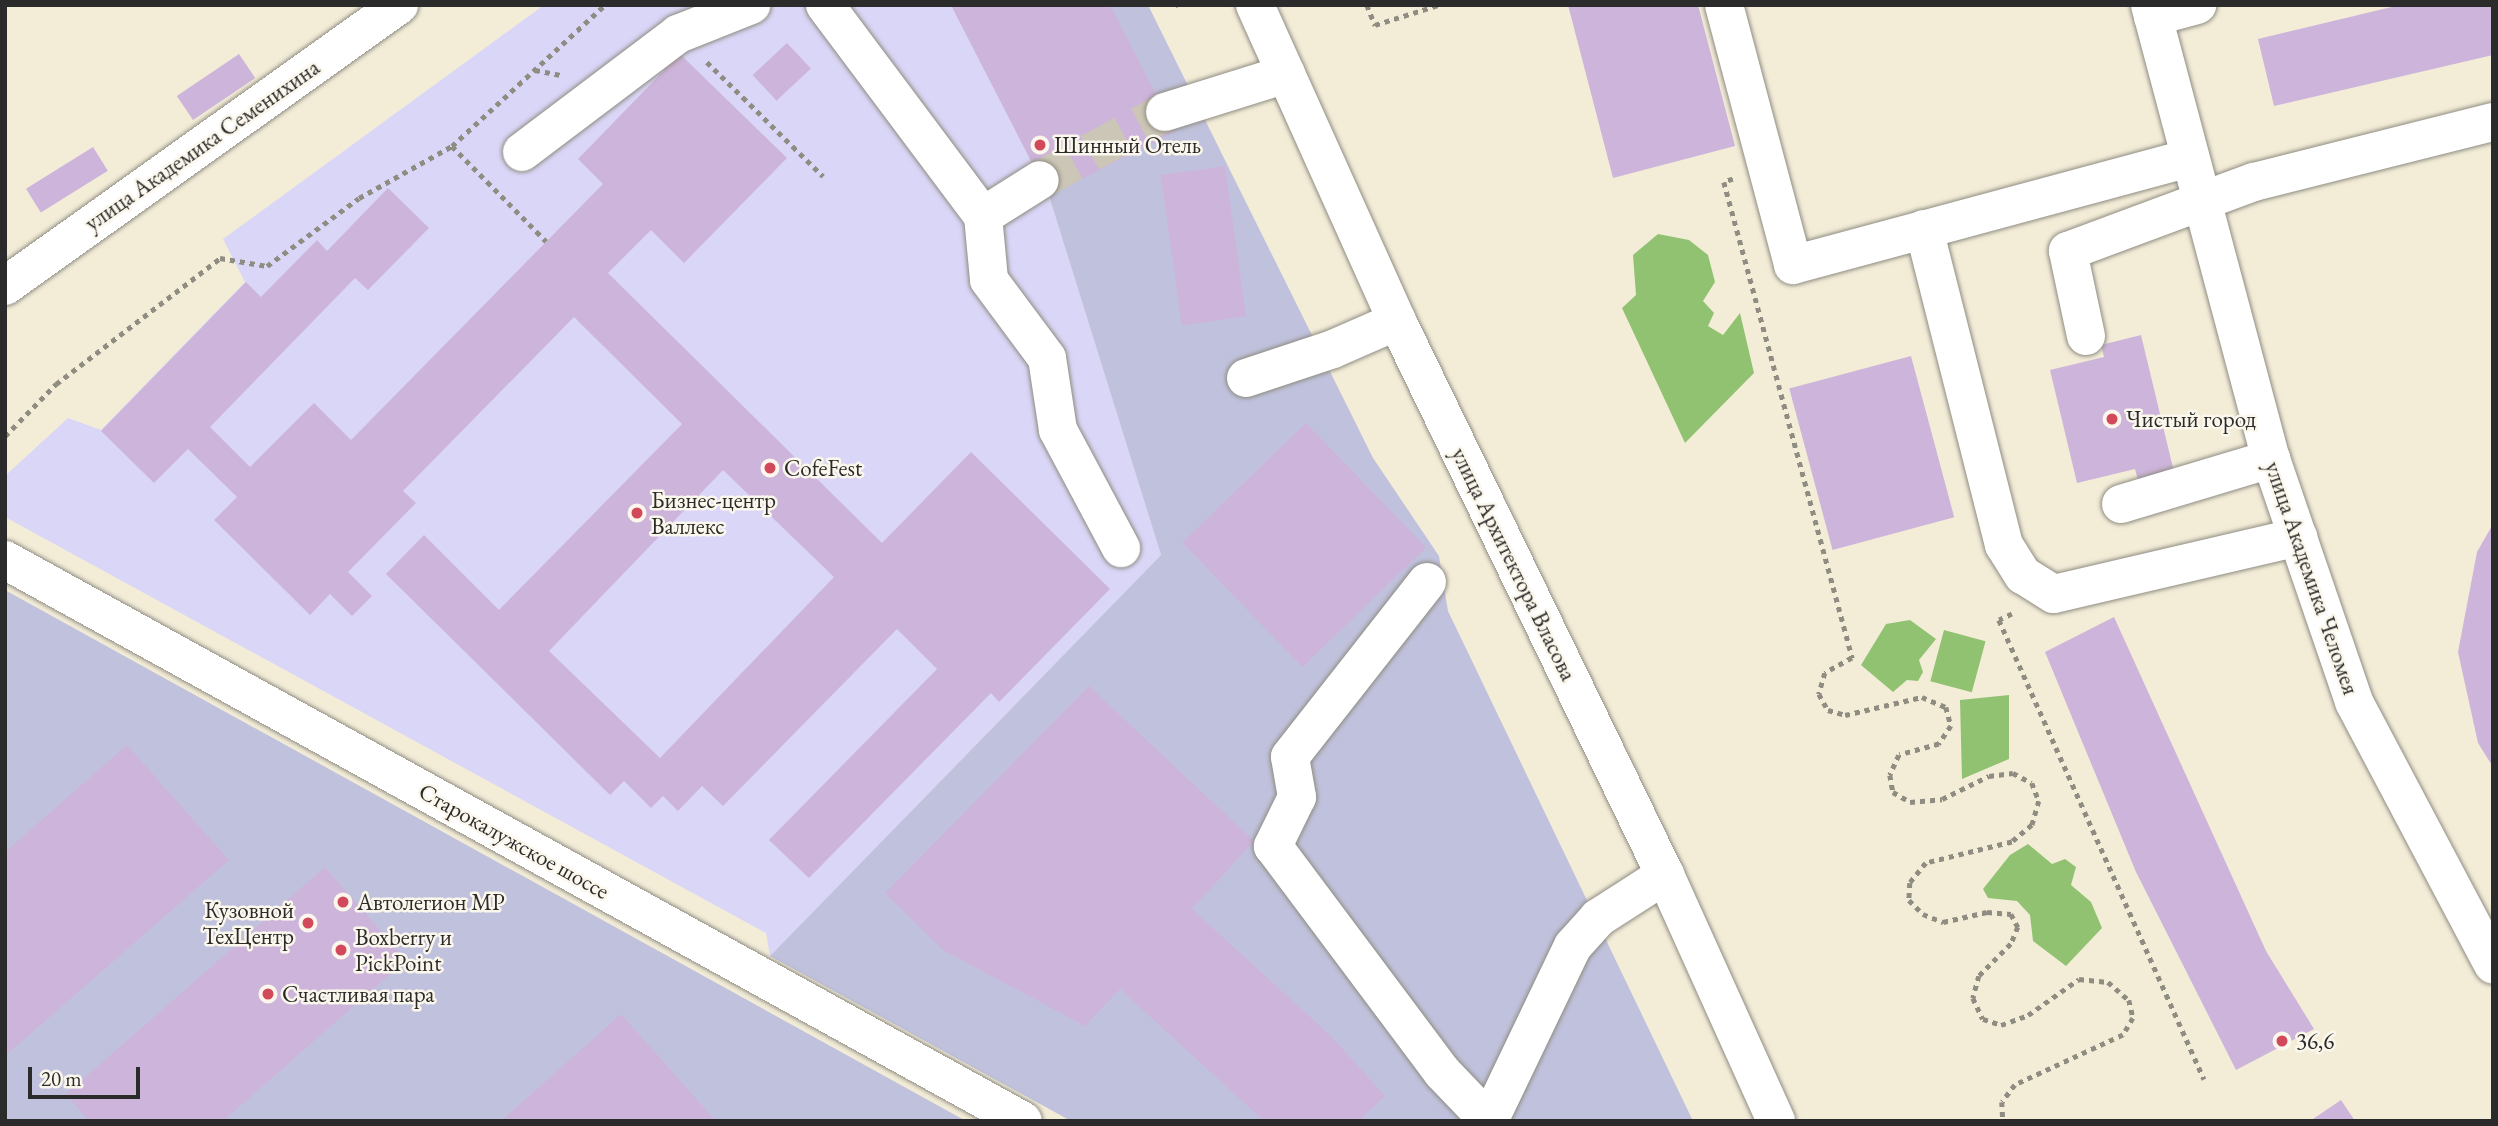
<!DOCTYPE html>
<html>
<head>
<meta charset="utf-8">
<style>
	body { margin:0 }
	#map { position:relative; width:2498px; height:1126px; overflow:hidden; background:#f3edd8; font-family:"EB Garamond",serif }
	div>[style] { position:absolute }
	.built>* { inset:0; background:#dad6f7 }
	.industrial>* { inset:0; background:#c0c2dd }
	.green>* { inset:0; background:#91c272; transform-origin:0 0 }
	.building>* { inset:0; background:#cdb4da; transform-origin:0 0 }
	.minor-tunnel>* { height:38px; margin-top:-19px; transform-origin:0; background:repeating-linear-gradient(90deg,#cbc6b5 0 38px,transparent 0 57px) }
	.path>* { height:4.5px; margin-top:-2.25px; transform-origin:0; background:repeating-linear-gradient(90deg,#8f8c82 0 5px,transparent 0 10px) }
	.roads { filter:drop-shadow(0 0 2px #8f8c82) drop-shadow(0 0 2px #8f8c82) }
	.minor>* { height:38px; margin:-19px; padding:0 19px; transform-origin:19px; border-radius:19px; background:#fff }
	.dots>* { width:19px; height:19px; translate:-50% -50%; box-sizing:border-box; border:4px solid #fbf7ec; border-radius:50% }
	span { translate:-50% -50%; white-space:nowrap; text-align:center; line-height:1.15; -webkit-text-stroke:5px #fbf7ec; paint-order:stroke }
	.street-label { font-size:23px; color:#2b2b2b }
	.poi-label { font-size:23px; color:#2b2b2b }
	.left { translate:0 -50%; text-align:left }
	.right { translate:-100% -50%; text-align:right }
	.frame { position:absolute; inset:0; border:7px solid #2b2b2b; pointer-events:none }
	.scale { position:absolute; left:28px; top:1067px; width:112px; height:32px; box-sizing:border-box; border:4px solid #2b2b2b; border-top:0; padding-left:9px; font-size:21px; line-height:24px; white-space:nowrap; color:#2b2b2b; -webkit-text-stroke:5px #fbf7ec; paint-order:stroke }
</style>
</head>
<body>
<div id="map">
	<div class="built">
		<div style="clip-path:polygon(544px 5px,951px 5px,1049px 196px,1161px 555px,770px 956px,766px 933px,5px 517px,5px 476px,68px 418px,101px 430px,245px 282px,223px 239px)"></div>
	</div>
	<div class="industrial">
		<div style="clip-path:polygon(951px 5px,1148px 5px,1373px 458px,1439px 556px,1448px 611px,1693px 1121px,1071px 1121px,770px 956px,1161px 555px,1049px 196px)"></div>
		<div style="clip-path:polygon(5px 590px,416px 817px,966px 1121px,5px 1121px)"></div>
	</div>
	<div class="green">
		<div style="clip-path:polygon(1658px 234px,1689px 240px,1708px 255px,1715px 282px,1703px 301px,1714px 313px,1708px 326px,1723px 335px,1740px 313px,1754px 373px,1685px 443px,1622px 308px,1636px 295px,1633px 255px)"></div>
		<div style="clip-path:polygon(1910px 620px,1936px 639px,1919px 660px,1923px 672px,1918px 681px,1907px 680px,1893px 692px,1861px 665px,1886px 624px)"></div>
		<div style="left:1944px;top:630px;width:43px;height:53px;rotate:15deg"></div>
		<div style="clip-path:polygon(2009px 695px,2009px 759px,1962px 779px,1960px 700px)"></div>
		<div style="clip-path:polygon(2028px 844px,2052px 864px,2065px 859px,2076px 867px,2071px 885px,2091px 902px,2102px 928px,2066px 966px,2033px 941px,2030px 915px,2017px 901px,1988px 898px,1983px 889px,2010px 855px)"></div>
	</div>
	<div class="building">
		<div style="clip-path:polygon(951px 5px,1110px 5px,1175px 131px,1049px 196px)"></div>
		<div style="clip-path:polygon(1568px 5px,1698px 5px,1735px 146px,1613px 178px)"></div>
		<div style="clip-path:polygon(2400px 5px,2493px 5px,2493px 55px,2274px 106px,2258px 39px)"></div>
		<div style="left:787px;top:43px;width:35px;height:47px;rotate:47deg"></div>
		<div style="left:239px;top:54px;width:29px;height:75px;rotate:56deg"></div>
		<div style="clip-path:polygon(evenodd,680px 54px,787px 158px,684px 263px,651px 230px,608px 273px,882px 543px,971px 452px,1110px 589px,999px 702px,991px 693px,809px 878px,769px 840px,937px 669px,897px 629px,723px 806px,702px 786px,678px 811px,663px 796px,651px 808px,624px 781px,610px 795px,386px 574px,424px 535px,499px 610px,682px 424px,574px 317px,403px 491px,416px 503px,348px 572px,372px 596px,352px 616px,330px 594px,310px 615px,214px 520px,237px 497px,188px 449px,154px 483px,101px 431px,246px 282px,261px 297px,317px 240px,327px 251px,388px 188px,429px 228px,368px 290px,355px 278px,210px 427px,250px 467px,314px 403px,351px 440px,603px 184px,578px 159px,680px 54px,723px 470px,834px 577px,660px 758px,549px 651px,723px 470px)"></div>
		<div style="left:93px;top:147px;width:28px;height:79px;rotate:58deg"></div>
		<div style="left:1225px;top:166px;width:152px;height:65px;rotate:82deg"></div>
		<div style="clip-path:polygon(2141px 335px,2174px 472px,2138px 480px,2135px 469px,2077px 483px,2050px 370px,2104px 357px,2101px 345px)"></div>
		<div style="left:1911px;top:356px;width:167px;height:126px;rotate:75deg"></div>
		<div style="left:1306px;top:423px;width:173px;height:172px;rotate:46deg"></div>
		<div style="clip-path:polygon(2493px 524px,2493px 767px,2478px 743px,2458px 652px,2477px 552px)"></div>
		<div style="clip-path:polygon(2114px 617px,2266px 951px,2314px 1029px,2236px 1070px,2136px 872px,2045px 652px)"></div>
		<div style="clip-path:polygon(1089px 686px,1254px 841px,1192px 909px,1331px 1036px,1385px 1096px,1359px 1121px,1264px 1121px,1120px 989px,1085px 1026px,943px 950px,885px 893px)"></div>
		<div style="clip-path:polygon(127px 745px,229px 860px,5px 1056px,5px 852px)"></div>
		<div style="clip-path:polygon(325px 867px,406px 960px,223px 1121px,89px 1121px,66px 1094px)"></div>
		<div style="clip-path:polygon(621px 1014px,716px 1121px,501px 1121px)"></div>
		<div style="clip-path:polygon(2341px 1100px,2355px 1121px,2310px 1121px)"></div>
	</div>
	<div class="minor-tunnel">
		<div style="left:1040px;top:180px;width:142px;rotate:-28.5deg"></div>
	</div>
	<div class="path">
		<div style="left:1367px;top:5px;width:22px;rotate:68deg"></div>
		<div style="left:1375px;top:25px;width:66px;rotate:-17.6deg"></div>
		<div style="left:1175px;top:6px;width:1px;rotate:-45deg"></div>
		<div style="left:707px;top:62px;width:163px;rotate:44.5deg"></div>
		<div style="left:535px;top:70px;width:26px;rotate:11deg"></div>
		<div style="left:452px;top:146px;width:134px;rotate:45.3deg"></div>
		<div style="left:1733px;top:179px;width:9px;rotate:162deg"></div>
		<div style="left:1724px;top:182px;width:493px;rotate:74.9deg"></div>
		<div style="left:1852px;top:658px;width:31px;rotate:151deg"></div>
		<div style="left:1825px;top:673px;width:22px;rotate:106deg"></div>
		<div style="left:1819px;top:694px;width:18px;rotate:61deg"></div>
		<div style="left:1828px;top:710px;width:18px;rotate:16deg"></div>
		<div style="left:1845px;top:715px;width:79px;rotate:-13.2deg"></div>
		<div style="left:1922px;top:697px;width:26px;rotate:23deg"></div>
		<div style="left:1946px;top:707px;width:20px;rotate:75deg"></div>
		<div style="left:1951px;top:726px;width:22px;rotate:124deg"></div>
		<div style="left:1939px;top:744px;width:41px;rotate:164.6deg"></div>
		<div style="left:1899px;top:755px;width:22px;rotate:114deg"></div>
		<div style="left:1890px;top:775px;width:17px;rotate:80deg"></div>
		<div style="left:1893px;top:792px;width:20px;rotate:30deg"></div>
		<div style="left:1910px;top:802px;width:32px;rotate:-5deg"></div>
		<div style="left:1942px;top:799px;width:52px;rotate:-26.1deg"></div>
		<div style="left:1989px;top:776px;width:24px;rotate:-7deg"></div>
		<div style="left:2013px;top:773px;width:21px;rotate:28deg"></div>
		<div style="left:2032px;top:783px;width:19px;rotate:69deg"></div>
		<div style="left:2039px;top:801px;width:25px;rotate:106deg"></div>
		<div style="left:2032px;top:825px;width:26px;rotate:140deg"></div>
		<div style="left:2012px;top:842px;width:89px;rotate:166.3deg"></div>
		<div style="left:1926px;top:863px;width:26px;rotate:129deg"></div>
		<div style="left:1910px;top:883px;width:17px;rotate:93deg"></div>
		<div style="left:1909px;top:900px;width:20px;rotate:45deg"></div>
		<div style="left:1923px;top:914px;width:22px;rotate:22deg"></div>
		<div style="left:1943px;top:922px;width:45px;rotate:-12.8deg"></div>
		<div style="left:1987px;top:912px;width:24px;rotate:5deg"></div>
		<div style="left:2011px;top:914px;width:15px;rotate:62deg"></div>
		<div style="left:2018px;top:927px;width:18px;rotate:112deg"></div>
		<div style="left:2011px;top:944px;width:45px;rotate:135deg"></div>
		<div style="left:1979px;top:976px;width:23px;rotate:105deg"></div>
		<div style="left:1973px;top:998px;width:23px;rotate:65deg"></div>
		<div style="left:1983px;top:1019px;width:19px;rotate:18deg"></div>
		<div style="left:2001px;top:1025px;width:29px;rotate:-20deg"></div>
		<div style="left:2028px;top:1015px;width:62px;rotate:-35.2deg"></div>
		<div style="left:2079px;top:979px;width:29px;rotate:6deg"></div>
		<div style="left:2108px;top:982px;width:28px;rotate:41deg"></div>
		<div style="left:2129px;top:1000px;width:18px;rotate:77deg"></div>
		<div style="left:2133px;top:1018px;width:20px;rotate:120deg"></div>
		<div style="left:2123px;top:1035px;width:119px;rotate:155.2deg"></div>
		<div style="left:2015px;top:1085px;width:21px;rotate:127deg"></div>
		<div style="left:2002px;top:1102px;width:19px;rotate:87deg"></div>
		<div style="left:5px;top:436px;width:73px;rotate:-45.6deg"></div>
		<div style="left:56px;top:384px;width:207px;rotate:-37.5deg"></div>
		<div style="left:220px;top:258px;width:48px;rotate:9.7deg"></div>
		<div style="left:267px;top:266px;width:114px;rotate:-36.5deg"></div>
		<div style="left:359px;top:198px;width:107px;rotate:-29.2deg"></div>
		<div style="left:452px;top:146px;width:208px;rotate:-42.7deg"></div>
		<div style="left:2012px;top:614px;width:14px;rotate:155deg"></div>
		<div style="left:1999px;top:620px;width:503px;rotate:65.93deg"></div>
	</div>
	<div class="roads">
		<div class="minor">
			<div style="left:825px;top:5px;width:264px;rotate:53.2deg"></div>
			<div style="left:983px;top:216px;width:64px;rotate:84.6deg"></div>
			<div style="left:989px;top:280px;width:97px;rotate:53.4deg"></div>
			<div style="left:1047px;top:358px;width:73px;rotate:81.3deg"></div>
			<div style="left:1058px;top:430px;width:134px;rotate:61.9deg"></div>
			<div style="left:1255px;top:5px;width:346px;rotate:65.8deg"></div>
			<div style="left:1397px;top:321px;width:615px;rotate:64.18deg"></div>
			<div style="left:1665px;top:875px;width:270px;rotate:65.7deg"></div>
			<div style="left:1724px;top:5px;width:269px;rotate:75.1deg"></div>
			<div style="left:1793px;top:265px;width:411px;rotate:-15.1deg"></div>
			<div style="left:2150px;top:5px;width:470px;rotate:75.1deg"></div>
			<div style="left:2271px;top:459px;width:257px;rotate:71.1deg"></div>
			<div style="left:2354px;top:702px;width:297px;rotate:62.1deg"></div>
			<div style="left:2153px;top:17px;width:46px;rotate:-15.3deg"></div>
			<div style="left:1165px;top:112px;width:127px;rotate:-17.4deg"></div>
			<div style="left:522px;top:152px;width:196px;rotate:-37.1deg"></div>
			<div style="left:678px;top:34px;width:79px;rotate:-21.7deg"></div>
			<div style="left:983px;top:216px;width:67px;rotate:-32.3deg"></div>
			<div style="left:1924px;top:229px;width:326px;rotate:75.8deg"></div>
			<div style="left:2004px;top:545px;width:36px;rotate:58deg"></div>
			<div style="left:2023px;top:575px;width:36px;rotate:32deg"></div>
			<div style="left:2054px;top:594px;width:251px;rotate:-13.1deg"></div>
			<div style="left:5px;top:286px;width:484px;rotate:-35.5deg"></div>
			<div style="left:2086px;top:336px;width:87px;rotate:-102deg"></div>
			<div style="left:2068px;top:251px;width:198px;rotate:-20.4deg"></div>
			<div style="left:2254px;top:182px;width:246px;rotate:-14.1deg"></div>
			<div style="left:1246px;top:378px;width:92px;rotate:-18.4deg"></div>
			<div style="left:1333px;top:349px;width:70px;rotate:-23.6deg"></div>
			<div style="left:2121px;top:504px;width:157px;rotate:-16.7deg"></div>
			<div style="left:5px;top:560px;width:1162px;rotate:28.86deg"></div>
			<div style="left:1427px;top:582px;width:222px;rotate:128.1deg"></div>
			<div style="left:1290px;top:757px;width:41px;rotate:80.1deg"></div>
			<div style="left:1297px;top:797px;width:55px;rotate:116.1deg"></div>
			<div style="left:1273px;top:846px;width:282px;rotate:53.2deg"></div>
			<div style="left:1442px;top:1072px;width:68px;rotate:46.2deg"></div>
			<div style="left:1489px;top:1121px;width:194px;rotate:-64.4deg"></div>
			<div style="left:1573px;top:946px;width:38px;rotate:-48deg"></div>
			<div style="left:1598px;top:918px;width:80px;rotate:-32.7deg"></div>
		</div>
	</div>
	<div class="dots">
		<div style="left:1040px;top:145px;background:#d1495b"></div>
		<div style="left:2112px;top:419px;background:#d1495b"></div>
		<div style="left:770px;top:468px;background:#d1495b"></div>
		<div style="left:637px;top:513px;background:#d1495b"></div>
		<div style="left:343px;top:902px;background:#d1495b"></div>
		<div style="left:308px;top:923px;background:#d1495b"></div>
		<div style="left:341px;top:950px;background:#d1495b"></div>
		<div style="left:268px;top:994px;background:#d1495b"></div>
		<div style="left:2282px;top:1041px;background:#d1495b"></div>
	</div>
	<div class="street-label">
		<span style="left:202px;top:145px;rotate:-35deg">улица Академика Семенихина</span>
		<span style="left:1514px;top:564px;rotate:64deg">улица Архитектора Власова</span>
		<span style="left:2312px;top:578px;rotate:71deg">улица Академика Челомея</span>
		<span style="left:514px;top:841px;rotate:29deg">Старокалужское шоссе</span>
	</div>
	<div class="poi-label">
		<span class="left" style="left:1054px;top:145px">Шинный Отель</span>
		<span class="left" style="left:2126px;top:419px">Чистый город</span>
		<span class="left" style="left:784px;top:468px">CofeFest</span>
		<span class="left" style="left:651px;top:513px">Бизнес-центр<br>Валлекс</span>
		<span class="left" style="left:357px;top:902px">Автолегион МР</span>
		<span class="right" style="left:294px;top:923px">Кузовной<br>ТехЦентр</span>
		<span class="left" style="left:355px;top:950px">Boxberry и<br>PickPoint</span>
		<span class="left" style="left:282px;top:994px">Счастливая пара</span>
		<span class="left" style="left:2296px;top:1041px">36,6</span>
	</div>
	<div class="frame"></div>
	<div class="scale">20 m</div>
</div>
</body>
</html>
